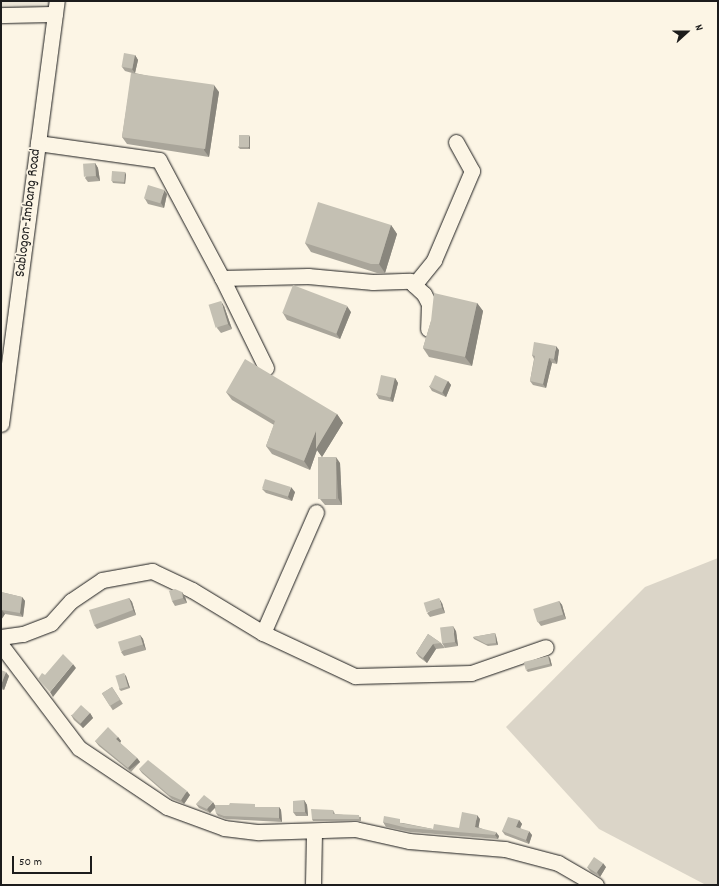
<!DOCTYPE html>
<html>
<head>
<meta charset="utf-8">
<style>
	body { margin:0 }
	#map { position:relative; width:719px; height:886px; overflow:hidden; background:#fcf5e5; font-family:Dekko,sans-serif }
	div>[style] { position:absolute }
	.built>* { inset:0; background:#ebe5d6; transform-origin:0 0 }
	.green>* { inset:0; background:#dbd5c8 }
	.roads { filter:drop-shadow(0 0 1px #1c1c1c) drop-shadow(0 0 1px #1c1c1c) }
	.minor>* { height:15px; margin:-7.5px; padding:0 7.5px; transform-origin:7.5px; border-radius:7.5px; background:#fcf5e5 }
	.wall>* { inset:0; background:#a9a59a; transform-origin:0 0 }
	.shaded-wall>* { inset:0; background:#89867d; transform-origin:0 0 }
	.building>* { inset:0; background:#c4c0b3; transform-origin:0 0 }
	span { translate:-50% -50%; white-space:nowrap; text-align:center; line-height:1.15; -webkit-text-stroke:3.5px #fcf5e5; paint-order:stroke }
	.street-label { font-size:15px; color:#1c1c1c }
	.frame { position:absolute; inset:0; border:2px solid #1c1c1c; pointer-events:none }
	.north { position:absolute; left:667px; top:12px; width:40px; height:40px; -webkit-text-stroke:3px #fcf5e5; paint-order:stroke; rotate:69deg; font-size:11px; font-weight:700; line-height:16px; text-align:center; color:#1c1c1c }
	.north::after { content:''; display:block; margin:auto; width:14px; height:18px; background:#1c1c1c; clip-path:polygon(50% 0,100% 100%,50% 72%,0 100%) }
	.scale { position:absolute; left:12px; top:856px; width:80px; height:18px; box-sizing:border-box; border:2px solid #1c1c1c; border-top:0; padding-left:5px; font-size:12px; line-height:14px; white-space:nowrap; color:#1c1c1c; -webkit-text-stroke:3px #fcf5e5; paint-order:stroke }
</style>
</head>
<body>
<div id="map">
	<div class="built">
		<div style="left:1px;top:1px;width:50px;height:10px"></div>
	</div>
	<div class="green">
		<div style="clip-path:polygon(718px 558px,718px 885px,706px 885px,599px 829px,506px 727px,645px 587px)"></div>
	</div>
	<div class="roads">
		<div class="minor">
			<div style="left:1px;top:15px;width:54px;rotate:-1.1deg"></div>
			<div style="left:38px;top:143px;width:122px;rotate:8deg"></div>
			<div style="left:159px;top:160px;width:134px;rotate:61.9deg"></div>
			<div style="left:222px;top:278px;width:86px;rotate:-1.3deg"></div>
			<div style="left:308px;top:276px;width:65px;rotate:5.3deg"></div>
			<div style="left:373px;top:282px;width:37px;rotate:-2deg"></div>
			<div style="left:410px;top:281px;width:19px;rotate:43deg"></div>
			<div style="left:424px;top:294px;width:11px;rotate:63deg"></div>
			<div style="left:429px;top:304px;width:25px;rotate:92deg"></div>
			<div style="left:222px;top:278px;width:100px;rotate:63.9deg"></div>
			<div style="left:414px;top:285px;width:32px;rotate:-51deg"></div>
			<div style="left:434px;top:260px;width:97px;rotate:-66.9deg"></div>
			<div style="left:472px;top:171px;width:33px;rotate:-119deg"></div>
			<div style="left:1px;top:424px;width:427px;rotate:-82.5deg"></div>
			<div style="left:263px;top:633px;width:132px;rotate:-66.3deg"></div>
			<div style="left:1px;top:637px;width:22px;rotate:-8deg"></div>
			<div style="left:23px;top:634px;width:30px;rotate:-21deg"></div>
			<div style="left:51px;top:623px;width:30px;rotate:-48deg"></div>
			<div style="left:71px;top:601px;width:37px;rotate:-34deg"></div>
			<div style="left:102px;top:580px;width:51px;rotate:-10.2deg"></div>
			<div style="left:152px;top:571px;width:44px;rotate:25.4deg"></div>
			<div style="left:192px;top:590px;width:83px;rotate:31.2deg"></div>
			<div style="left:263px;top:633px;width:102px;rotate:25.1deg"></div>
			<div style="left:355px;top:676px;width:116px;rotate:-1.5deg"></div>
			<div style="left:471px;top:673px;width:79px;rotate:-19.1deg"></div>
			<div style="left:1px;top:645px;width:129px;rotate:52.9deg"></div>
			<div style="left:79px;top:748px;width:106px;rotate:33.8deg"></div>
			<div style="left:167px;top:807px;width:61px;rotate:20.2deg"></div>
			<div style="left:224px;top:828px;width:35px;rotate:7deg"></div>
			<div style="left:259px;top:832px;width:96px;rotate:-1.8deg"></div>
			<div style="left:355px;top:829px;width:55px;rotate:12.5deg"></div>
			<div style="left:409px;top:841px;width:96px;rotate:4.8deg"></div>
			<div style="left:505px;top:849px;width:55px;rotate:14.8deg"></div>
			<div style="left:558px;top:863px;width:44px;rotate:30.1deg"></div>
			<div style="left:313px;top:885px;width:54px;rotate:-88.9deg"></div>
		</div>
	</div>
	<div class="wall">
		<div style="clip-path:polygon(135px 55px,138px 60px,135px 73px,219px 92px,209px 157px,127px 144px,122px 137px,132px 73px,125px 71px,122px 67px)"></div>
		<div style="clip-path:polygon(250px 137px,250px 149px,240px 149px,238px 147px)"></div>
		<div style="clip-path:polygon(95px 163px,98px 168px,100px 181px,88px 182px,85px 178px)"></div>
		<div style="clip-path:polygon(125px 172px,126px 175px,125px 184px,113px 183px,112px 181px)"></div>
		<div style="clip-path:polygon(167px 194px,164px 208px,148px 204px,145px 199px)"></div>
		<div style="clip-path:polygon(391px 225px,397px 234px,385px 273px,377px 273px,311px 252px,305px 243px)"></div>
		<div style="clip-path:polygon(477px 303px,483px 311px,472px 366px,429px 357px,423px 348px,431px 321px)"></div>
		<div style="clip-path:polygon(224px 306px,232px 329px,221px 333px,217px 328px)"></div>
		<div style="clip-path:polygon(351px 312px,340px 339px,287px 320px,283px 313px)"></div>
		<div style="clip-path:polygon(559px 350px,557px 364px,552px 363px,546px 388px,533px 385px,530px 381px,534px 359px,532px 355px)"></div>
		<div style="clip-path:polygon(395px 378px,398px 383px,393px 402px,379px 399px,376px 394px)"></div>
		<div style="clip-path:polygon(448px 381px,451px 385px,446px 397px,432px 391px,429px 386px)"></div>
		<div style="clip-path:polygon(226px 392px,337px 414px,343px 423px,322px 457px,340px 463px,342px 505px,325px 505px,320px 499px,322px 457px,317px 450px,310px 470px,272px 454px,266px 446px,274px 425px,232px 400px)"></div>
		<div style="clip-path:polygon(262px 489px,295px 492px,292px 501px,266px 493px)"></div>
		<div style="clip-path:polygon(1px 592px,22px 597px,25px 601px,23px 617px,5px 614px,1px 620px)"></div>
		<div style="clip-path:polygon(182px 592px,185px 597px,187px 603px,175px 606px,172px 601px)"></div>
		<div style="clip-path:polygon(129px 598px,132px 602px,136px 615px,97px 629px,94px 625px)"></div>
		<div style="clip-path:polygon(559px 601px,562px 605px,566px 619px,541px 626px,538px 622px)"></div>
		<div style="clip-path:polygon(442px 603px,445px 613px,430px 617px,427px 613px)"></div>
		<div style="clip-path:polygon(456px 631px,458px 646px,445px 648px,442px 643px)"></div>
		<div style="clip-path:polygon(495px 633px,496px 636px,498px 645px,488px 646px,474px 639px,473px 637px)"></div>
		<div style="clip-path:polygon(428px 634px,441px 643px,445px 648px,436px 649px,427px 663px,419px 657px,416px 653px)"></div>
		<div style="clip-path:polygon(140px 635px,143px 639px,146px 650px,124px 656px,121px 652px)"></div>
		<div style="clip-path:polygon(548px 656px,550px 658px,552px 666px,528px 672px,526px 670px)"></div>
		<div style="clip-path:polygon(1px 670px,9px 676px,4px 690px,1px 689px)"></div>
		<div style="clip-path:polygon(126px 676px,130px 688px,121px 691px,119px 689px)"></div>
		<div style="left:112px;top:687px;width:20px;height:12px;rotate:57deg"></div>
		<div style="clip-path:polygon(90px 713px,93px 718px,83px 728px,74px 720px,71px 715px)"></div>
		<div style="clip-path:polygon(118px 737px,121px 741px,120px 743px,137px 758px,140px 762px,131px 772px,99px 746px,95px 741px)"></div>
		<div style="clip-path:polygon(139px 769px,190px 795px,184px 804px,172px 799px,142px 773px)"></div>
		<div style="clip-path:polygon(304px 800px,307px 805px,308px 816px,296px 816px,293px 812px)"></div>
		<div style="clip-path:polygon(196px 804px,215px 807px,279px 807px,281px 810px,282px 822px,226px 819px,218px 816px,216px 813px,215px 807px,210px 813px,199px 808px)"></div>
		<div style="clip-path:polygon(333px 810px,335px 814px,361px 817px,361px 821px,313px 821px,312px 819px)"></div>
		<div style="clip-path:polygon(480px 819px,478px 827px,499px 836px,498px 839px,410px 832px,386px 827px,383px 822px,403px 823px,433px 829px,459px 828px)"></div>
		<div style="clip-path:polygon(519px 820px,522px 824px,520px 828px,532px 835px,529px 844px,505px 835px,502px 831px)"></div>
		<div style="clip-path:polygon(587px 867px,606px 867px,600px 877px,591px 872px)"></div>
	</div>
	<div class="shaded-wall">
		<div style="clip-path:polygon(135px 55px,138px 60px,135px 73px,132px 69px)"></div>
		<div style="clip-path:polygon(214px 85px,219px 92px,209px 157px,204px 150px)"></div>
		<div style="clip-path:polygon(249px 135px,250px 137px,250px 149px,248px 147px)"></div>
		<div style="clip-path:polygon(95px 163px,98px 168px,100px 181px,96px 176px)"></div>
		<div style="clip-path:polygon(125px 172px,126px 175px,125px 184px,124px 182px)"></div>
		<div style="clip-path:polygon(164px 190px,167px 194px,164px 208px,161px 203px)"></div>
		<div style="clip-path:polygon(391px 225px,397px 234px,385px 273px,379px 264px)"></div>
		<div style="clip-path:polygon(221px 301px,224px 306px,232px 329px,228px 324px)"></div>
		<div style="clip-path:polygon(477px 303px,483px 311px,472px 366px,465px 357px)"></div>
		<div style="clip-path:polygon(347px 306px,351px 312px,340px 339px,336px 333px)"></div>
		<div style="clip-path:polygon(556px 346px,559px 350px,557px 364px,554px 359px)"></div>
		<div style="clip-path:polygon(549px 358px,552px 363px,546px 388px,543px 384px)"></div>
		<div style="clip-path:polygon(395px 378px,398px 383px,393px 402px,390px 398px)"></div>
		<div style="clip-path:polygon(448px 381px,451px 385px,446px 397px,442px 392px)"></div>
		<div style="clip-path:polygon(337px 414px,343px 423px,322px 457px,317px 450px,310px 470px,304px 461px,316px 431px)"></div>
		<div style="clip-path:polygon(336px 457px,340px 463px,342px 505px,338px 498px)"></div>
		<div style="clip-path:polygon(291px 487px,295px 492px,292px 501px,288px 497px)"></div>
		<div style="clip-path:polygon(182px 592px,185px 597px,187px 603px,183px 598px)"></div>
		<div style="clip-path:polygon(22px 597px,25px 601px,23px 617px,20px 613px)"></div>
		<div style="clip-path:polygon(129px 598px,132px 602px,136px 615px,133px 610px)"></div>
		<div style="clip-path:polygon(439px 598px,442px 603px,445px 613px,442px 608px)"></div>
		<div style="clip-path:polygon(559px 601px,562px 605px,566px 619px,563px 614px)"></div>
		<div style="clip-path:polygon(2px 610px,5px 614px,1px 620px,1px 612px)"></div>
		<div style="clip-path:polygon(453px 626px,456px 631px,458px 646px,455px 642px)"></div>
		<div style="clip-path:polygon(495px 633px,496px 636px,498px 645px,496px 643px)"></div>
		<div style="clip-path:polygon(140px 635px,143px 639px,146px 650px,143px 645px)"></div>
		<div style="clip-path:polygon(433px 644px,436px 649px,427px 663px,423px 658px)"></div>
		<div style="clip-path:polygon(548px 656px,550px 658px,552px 666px,550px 664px)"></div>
		<div style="clip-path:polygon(73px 664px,76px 668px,53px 697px,50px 692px)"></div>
		<div style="clip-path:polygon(6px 672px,9px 676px,4px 690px,1px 685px)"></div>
		<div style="clip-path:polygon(124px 673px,126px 676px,130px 688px,128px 686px)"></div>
		<div style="clip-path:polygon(90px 713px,93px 718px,83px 728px,80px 724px)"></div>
		<div style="clip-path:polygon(118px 737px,121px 741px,120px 743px,116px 739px)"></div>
		<div style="left:137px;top:758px;width:5px;height:13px;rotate:53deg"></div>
		<div style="clip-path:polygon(187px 791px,190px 795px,184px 804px,181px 800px)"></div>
		<div style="clip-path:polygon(304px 800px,307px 805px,308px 816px,305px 812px)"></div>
		<div style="clip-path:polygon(213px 802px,216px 807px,210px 813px,207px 809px)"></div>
		<div style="clip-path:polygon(279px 807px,281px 810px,282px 822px,279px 818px)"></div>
		<div style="clip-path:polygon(477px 815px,480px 819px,478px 831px,475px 827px)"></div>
		<div style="clip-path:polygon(519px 820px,522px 824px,519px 831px,516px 827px)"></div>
		<div style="clip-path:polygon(529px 831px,532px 835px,529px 844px,526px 840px)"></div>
		<div style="clip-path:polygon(496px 832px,499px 836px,498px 839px,495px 835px)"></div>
		<div style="clip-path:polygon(603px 863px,606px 867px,600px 877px,597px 872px)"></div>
	</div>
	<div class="building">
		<div style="left:124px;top:53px;width:11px;height:14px;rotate:10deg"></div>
		<div style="left:131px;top:73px;width:84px;height:65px;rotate:8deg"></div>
		<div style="left:239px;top:135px;width:10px;height:12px"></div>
		<div style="left:95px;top:163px;width:13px;height:12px;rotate:86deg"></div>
		<div style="left:112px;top:171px;width:13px;height:10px;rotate:4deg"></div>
		<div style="left:148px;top:185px;width:17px;height:14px;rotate:17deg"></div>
		<div style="clip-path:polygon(318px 202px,391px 225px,379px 264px,371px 264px,305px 243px)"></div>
		<div style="left:293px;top:285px;width:58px;height:30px;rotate:21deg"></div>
		<div style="clip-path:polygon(434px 293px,477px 303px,465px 357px,423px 348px,431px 321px)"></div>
		<div style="left:221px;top:301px;width:24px;height:13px;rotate:73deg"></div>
		<div style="clip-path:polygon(534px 342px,556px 346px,554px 359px,549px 358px,543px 384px,530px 381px,535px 356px,532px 355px)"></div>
		<div style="clip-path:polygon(245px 359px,337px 414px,316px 449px,316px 431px,304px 461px,266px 446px,275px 421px,226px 392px)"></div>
		<div style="left:381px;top:375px;width:14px;height:20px;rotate:12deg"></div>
		<div style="left:435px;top:375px;width:14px;height:13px;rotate:25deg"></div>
		<div style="left:318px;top:457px;width:18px;height:42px"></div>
		<div style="left:265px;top:479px;width:27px;height:10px;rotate:17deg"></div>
		<div style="clip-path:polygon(175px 589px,182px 592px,183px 598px,172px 601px,169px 591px)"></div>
		<div style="clip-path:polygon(1px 592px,22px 597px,20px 613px,2px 610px,1px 612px)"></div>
		<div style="clip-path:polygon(129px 598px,133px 610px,94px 625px,89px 610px)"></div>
		<div style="left:439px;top:598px;width:10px;height:16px;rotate:73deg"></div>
		<div style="left:559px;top:601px;width:14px;height:27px;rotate:73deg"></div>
		<div style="left:453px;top:626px;width:16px;height:13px;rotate:83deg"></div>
		<div style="clip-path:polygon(495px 633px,496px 643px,486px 644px,473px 637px)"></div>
		<div style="clip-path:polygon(428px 634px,441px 643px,433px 644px,423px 658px,416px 653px)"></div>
		<div style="left:140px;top:635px;width:10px;height:23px;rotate:73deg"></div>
		<div style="clip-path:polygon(63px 654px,73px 664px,50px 692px,38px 679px,42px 673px,45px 675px)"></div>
		<div style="left:548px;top:656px;width:8px;height:25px;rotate:76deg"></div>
		<div style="clip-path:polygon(1px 670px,6px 672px,1px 685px)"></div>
		<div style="left:124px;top:673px;width:14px;height:9px;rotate:73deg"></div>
		<div style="left:112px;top:687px;width:15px;height:12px;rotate:58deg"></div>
		<div style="left:81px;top:705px;width:12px;height:14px;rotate:42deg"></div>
		<div style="clip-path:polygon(108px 727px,118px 737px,116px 739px,137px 758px,128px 768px,95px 741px)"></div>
		<div style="clip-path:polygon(148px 760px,187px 791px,181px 800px,169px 795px,139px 769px)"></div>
		<div style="clip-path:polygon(204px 795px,213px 802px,207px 809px,196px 804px)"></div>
		<div style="clip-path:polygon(304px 800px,305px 812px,293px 812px,293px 801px)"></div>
		<div style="clip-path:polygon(230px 803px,255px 804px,255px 807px,279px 807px,279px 818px,224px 816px,216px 813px,215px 805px,229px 805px)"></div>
		<div style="clip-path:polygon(311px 809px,333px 810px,333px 814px,359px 815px,359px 819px,312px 819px)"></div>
		<div style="clip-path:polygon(462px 812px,477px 815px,475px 827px,496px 832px,495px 835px,407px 828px,383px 822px,384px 816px,400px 819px,400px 823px,433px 829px,434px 824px,459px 828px)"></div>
		<div style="clip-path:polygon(508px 817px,519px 820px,516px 827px,529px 831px,526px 840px,502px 831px)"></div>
		<div style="left:594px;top:857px;width:11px;height:12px;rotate:34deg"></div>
	</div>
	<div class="street-label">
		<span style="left:29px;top:213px;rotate:-83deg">Sablogon-Imbang Road</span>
	</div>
	<div class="frame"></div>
	<div class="north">N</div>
	<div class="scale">50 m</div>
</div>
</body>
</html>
